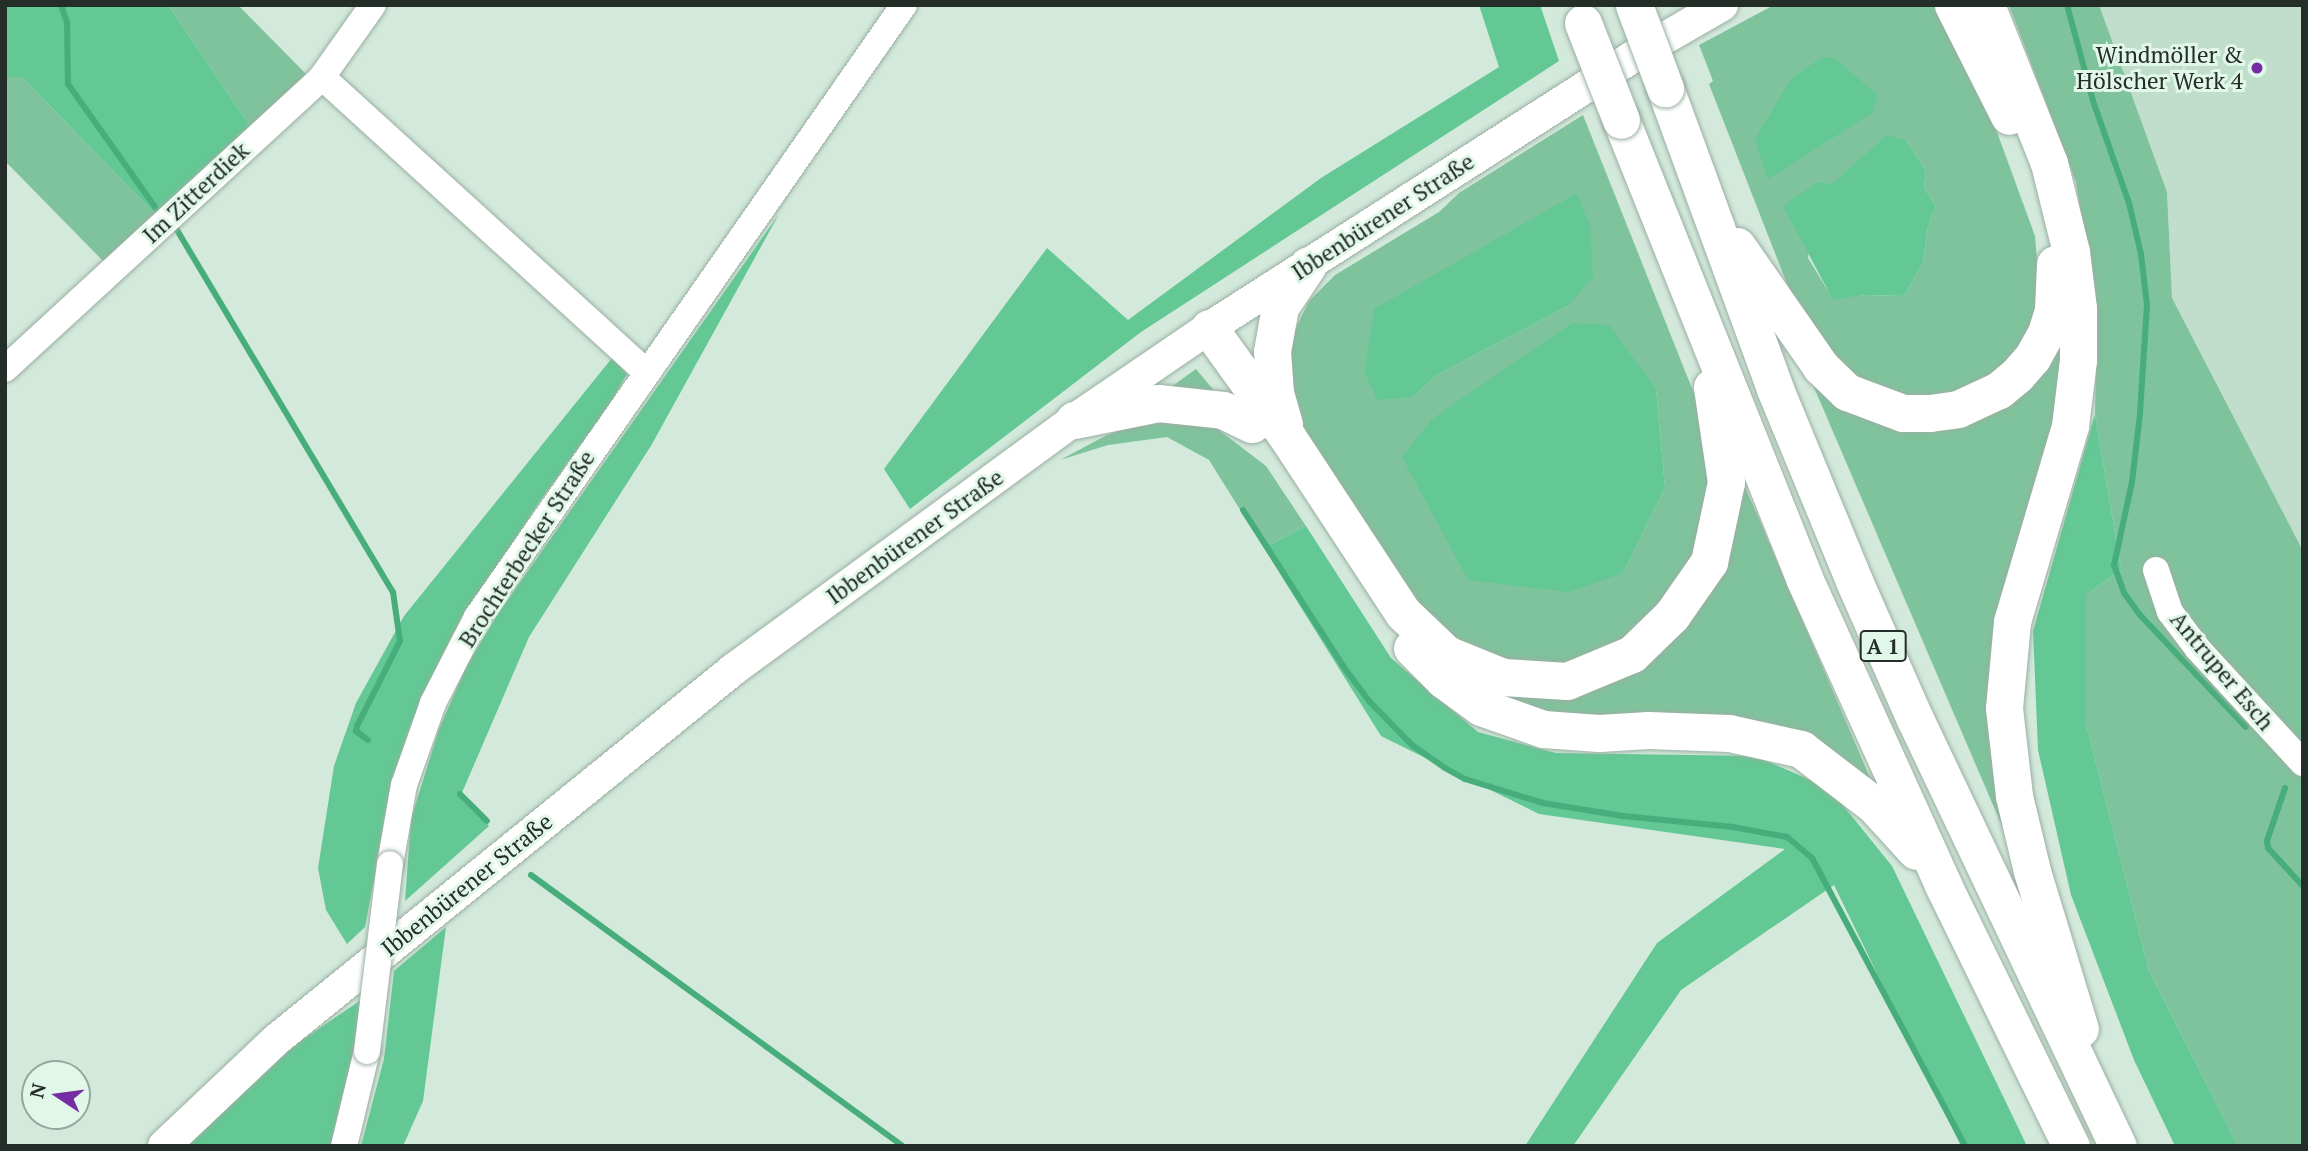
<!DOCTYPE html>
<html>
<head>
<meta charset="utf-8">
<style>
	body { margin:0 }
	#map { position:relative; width:2308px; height:1151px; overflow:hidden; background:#d3e9dc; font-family:"PT Serif",serif }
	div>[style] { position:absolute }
	.built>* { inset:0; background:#c1decc }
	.green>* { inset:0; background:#7fc39c }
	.forest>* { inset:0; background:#63c893 }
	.stream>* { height:6px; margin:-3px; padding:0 3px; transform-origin:3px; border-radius:3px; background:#47ad7a }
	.roads { filter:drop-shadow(0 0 2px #9aafa2) drop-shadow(0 0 2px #9aafa2) }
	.minor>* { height:26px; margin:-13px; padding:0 13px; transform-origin:13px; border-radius:13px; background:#fff }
	.major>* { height:32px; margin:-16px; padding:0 16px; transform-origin:16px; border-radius:16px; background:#fff }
	.highway>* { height:37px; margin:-18.5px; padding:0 18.5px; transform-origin:18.5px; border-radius:18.5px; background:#fff }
	.bridges { filter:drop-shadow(0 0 2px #9aafa2) drop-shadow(0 0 2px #9aafa2) }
	.minor-bridge>* { height:26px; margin:-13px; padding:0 13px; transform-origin:13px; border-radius:13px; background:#fff }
	.highway-bridge>* { height:37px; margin:-18.5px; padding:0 18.5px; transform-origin:18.5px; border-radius:18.5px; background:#fff }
	.dots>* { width:19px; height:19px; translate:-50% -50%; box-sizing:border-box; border:4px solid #e1f7e9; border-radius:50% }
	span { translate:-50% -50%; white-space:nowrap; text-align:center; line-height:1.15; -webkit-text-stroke:6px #e1f7e9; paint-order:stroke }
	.shield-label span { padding:2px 5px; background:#e1f7e9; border:2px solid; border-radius:5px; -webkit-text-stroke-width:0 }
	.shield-label { font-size:21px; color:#252d28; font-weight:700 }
	.poi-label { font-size:23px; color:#252d28 }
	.right { translate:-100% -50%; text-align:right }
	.street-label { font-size:23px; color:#252d28 }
	.frame { position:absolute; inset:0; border:7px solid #252d28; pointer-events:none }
	.north { position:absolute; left:21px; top:1060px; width:70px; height:70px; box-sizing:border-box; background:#e1f7e9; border:2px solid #96a69c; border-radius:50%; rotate:283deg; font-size:19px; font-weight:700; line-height:28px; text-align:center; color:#252d28 }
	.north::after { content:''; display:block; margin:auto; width:24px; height:32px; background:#742ea2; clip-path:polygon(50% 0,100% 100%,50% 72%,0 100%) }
</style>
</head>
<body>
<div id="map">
	<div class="built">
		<div style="clip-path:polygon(2099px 5px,2303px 5px,2303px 551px,2172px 298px,2167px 192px)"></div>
	</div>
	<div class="green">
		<div style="clip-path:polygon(168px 5px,238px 5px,306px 74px,250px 126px)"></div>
		<div style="clip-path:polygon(evenodd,1774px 5px,1936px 5px,1986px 102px,2035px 236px,2040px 294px,2026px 337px,2012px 357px,1992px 375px,1969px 388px,1935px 397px,1915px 397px,1896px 393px,1857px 376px,1823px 344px,1789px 289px,1709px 84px,1713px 81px,1699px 45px,1774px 5px,1906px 140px,1926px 171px,1924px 188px,1936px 206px,1928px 226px,1923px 262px,1904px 296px,1865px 295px,1833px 299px,1808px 258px,1818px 182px,1832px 185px,1906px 140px)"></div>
		<div style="clip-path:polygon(2009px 5px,2099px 5px,2167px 192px,2172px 298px,2303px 551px,2303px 1146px,2238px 1146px,2149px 971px,2086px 724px,2086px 595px,2121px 569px,2095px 414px,2097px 318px,2076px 182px)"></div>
		<div style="clip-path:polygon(5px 77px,22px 77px,155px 214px,104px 262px,5px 161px)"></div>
		<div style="clip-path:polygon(evenodd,1583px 115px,1699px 406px,1710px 463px,1702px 533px,1684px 574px,1624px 642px,1556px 665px,1490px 658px,1445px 632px,1409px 596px,1307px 436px,1296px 408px,1289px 367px,1290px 340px,1309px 301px,1335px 275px,1439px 212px,1459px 193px,1583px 115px,1590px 226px,1568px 306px,1437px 375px,1412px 397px,1590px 226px,1583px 115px,1656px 389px,1665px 488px,1623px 573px,1656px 389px)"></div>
		<div style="clip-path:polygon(2050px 341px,2072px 347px,2012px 583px,2014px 854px,1804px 364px,1928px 420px)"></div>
		<div style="clip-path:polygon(1196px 369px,1216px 393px,1164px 392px)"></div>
		<div style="clip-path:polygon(1183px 415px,1219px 430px,1266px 466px,1306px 526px,1264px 548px,1209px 460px,1167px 437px,1108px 445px,1060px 460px,1107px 435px,1139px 423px)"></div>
		<div style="clip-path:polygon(1737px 471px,1753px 505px,1874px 787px,1841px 763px,1525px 716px,1459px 669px,1640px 658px)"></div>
	</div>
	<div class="forest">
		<div style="clip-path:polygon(5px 5px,168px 5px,250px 126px,155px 214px,22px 77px,5px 77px)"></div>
		<div style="clip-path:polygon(1479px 5px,1540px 5px,1559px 61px,1141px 332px,910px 509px,884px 469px,1047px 248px,1128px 320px,1321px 178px,1499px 67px)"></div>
		<div style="clip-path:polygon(1822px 57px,1834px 58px,1878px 95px,1872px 113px,1768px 179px,1755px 139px,1791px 79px)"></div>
		<div style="clip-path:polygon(1887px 135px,1906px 140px,1926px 171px,1924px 188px,1936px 206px,1928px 226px,1923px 262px,1904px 296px,1865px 295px,1833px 300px,1783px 206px,1818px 182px,1832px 184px)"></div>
		<div style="clip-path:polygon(1577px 193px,1590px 226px,1593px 277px,1568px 306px,1437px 375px,1412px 397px,1377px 400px,1365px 373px,1374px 309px)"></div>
		<div style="clip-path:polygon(779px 214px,652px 444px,529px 637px,461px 795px,489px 826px,405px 901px,411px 819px,439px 729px,466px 667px,497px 615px)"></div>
		<div style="clip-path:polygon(1572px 323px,1609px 325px,1656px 389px,1665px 488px,1623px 573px,1569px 592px,1468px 580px,1402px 457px,1432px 419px)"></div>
		<div style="clip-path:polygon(612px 358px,627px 374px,611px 402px,536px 507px,452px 636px,435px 671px,392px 787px,365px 927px,347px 944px,326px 910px,318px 868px,334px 766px,356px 703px,404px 616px)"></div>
		<div style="clip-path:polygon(2095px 414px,2121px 569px,2086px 595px,2086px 724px,2149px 971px,2238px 1146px,2175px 1146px,2134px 1060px,2071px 895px,2038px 750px,2033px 631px)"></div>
		<div style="clip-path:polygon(1306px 526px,1391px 658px,1478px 732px,1556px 753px,1755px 756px,1829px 788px,1892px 866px,2027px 1146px,1961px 1146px,1834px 885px,1681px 990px,1573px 1146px,1525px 1146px,1657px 943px,1785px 849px,1539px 814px,1381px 736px,1264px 548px)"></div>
		<div style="clip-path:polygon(446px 927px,423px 1101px,403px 1146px,361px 1146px,384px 1059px,394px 971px)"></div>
		<div style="clip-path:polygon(361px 1000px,356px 1048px,333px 1146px,187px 1146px,286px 1051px)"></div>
	</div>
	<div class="stream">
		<div style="left:61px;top:5px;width:18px;rotate:71deg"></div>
		<div style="left:67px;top:22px;width:62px;rotate:89.1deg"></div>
		<div style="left:68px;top:84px;width:151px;rotate:54.7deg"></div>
		<div style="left:2067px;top:5px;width:99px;rotate:74.8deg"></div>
		<div style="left:2093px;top:101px;width:108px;rotate:70.6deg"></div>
		<div style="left:2129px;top:203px;width:52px;rotate:76.8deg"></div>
		<div style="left:2141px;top:254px;width:51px;rotate:83.3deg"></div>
		<div style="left:2147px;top:305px;width:109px;rotate:93.7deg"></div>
		<div style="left:2140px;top:414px;width:68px;rotate:96.7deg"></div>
		<div style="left:2132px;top:482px;width:85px;rotate:102.2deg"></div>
		<div style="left:2114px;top:565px;width:30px;rotate:70deg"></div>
		<div style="left:2124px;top:593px;width:27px;rotate:54deg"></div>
		<div style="left:2140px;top:615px;width:154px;rotate:46.6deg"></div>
		<div style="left:177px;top:230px;width:422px;rotate:59.2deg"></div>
		<div style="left:393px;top:592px;width:49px;rotate:81.9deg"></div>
		<div style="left:400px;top:641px;width:95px;rotate:116.8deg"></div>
		<div style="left:357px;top:726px;width:5px;rotate:101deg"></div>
		<div style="left:356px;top:731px;width:15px;rotate:37deg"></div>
		<div style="left:1243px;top:510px;width:185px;rotate:57.3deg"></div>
		<div style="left:1343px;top:666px;width:44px;rotate:53.4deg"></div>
		<div style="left:1369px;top:701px;width:62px;rotate:45.7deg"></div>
		<div style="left:1412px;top:745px;width:40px;rotate:34.9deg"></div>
		<div style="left:1445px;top:768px;width:23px;rotate:29deg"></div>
		<div style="left:1465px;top:779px;width:82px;rotate:17.1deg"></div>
		<div style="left:1543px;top:803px;width:81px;rotate:9.2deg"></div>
		<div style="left:1623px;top:816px;width:111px;rotate:5.7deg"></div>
		<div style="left:1733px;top:827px;width:55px;rotate:10.5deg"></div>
		<div style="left:1787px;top:837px;width:33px;rotate:40deg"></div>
		<div style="left:1812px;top:858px;width:326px;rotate:62deg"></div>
		<div style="left:2285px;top:788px;width:56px;rotate:108.8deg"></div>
		<div style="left:2267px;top:841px;width:7px;rotate:82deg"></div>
		<div style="left:2268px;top:848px;width:52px;rotate:47.4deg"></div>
		<div style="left:460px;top:794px;width:38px;rotate:45deg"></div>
		<div style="left:531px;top:875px;width:459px;rotate:36.1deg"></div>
	</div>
	<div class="roads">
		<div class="minor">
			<div style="left:322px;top:77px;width:438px;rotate:42.3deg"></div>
			<div style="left:5px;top:369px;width:431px;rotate:-42.6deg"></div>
			<div style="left:322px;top:77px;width:88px;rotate:-54.7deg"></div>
			<div style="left:2156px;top:570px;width:44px;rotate:71.6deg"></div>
			<div style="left:2170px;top:612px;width:46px;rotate:52.9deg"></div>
			<div style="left:2198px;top:649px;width:155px;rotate:47.4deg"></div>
			<div style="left:390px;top:864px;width:80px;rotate:-80deg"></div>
			<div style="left:404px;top:785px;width:87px;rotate:-70.5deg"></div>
			<div style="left:433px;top:703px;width:97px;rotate:-62.9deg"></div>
			<div style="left:477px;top:617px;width:746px;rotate:-55.1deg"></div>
			<div style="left:344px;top:1146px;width:98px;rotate:-76.4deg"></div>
		</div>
		<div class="major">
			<div style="left:164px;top:1146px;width:154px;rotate:-43.4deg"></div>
			<div style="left:276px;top:1040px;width:589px;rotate:-39.01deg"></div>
			<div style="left:734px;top:669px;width:421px;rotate:-36.2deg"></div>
			<div style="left:1074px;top:420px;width:163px;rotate:-34.3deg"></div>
			<div style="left:1209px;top:328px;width:505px;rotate:-32.62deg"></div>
			<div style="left:1634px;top:56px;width:102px;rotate:-30.1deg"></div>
		</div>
		<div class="highway">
			<div style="left:1953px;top:5px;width:124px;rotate:63.2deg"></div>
			<div style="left:1986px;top:5px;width:170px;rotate:68.3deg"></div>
			<div style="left:2049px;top:163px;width:92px;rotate:76.1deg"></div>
			<div style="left:2071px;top:252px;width:56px;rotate:82.9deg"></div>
			<div style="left:2078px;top:308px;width:52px;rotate:90deg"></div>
			<div style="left:2078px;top:360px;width:66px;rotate:96.9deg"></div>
			<div style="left:2070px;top:426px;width:204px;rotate:106.5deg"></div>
			<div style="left:2012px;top:622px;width:86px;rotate:95.3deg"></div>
			<div style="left:2004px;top:708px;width:89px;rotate:83.5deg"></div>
			<div style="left:2014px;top:796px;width:77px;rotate:76.5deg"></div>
			<div style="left:2032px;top:871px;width:165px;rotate:73.1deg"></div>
			<div style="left:1665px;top:88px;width:320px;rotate:69.9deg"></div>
			<div style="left:1775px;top:389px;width:208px;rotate:67.6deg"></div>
			<div style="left:1854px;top:581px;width:151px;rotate:66.2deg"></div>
			<div style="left:1915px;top:719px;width:473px;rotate:64.6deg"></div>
			<div style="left:1621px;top:120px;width:493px;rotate:68.2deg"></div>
			<div style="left:1804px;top:578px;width:337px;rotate:65.6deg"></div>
			<div style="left:1943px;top:885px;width:291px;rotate:63.9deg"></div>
			<div style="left:1737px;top:246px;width:147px;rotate:55.2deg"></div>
			<div style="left:1821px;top:367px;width:36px;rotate:44deg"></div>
			<div style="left:1847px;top:392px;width:60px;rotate:20.6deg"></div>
			<div style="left:1903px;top:413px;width:27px"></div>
			<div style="left:1930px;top:413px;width:28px;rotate:-8deg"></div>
			<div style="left:1958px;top:409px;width:45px;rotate:-24.9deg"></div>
			<div style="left:1999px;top:390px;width:23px;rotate:-40deg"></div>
			<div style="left:2017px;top:375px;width:23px;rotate:-49deg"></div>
			<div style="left:2032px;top:358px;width:29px;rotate:-61deg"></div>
			<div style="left:2046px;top:333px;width:24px;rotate:-73deg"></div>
			<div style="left:2053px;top:310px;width:46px;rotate:-87.5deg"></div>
			<div style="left:1209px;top:328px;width:135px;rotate:54.3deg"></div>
			<div style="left:1288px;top:438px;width:209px;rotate:56.7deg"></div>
			<div style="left:1403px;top:613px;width:59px;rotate:43.6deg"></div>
			<div style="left:1446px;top:654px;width:61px;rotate:22deg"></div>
			<div style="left:1503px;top:677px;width:64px;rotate:3.6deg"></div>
			<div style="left:1567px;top:681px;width:70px;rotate:-22.6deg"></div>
			<div style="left:1632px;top:654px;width:56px;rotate:-44.3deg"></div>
			<div style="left:1672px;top:615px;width:65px;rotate:-55.1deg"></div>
			<div style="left:1709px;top:562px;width:82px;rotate:-78deg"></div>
			<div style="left:1726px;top:482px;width:96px;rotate:-98.4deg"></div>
			<div style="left:1074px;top:420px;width:86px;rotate:-11.4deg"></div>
			<div style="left:1158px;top:403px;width:65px;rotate:6.1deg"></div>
			<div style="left:1223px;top:410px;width:32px;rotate:26deg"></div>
			<div style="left:1284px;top:424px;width:32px;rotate:-106deg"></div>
			<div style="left:1275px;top:393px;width:42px;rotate:-94.1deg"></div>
			<div style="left:1272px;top:351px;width:45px;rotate:-79.7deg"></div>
			<div style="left:1280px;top:307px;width:50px;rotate:-56.3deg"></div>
			<div style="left:1412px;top:648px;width:45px;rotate:45deg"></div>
			<div style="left:1444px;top:680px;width:46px;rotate:36.1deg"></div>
			<div style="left:1481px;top:707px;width:66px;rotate:19.5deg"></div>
			<div style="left:1543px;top:729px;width:56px;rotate:4.1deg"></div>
			<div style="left:1599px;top:733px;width:49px;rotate:-3.5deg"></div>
			<div style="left:1648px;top:730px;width:81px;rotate:2.1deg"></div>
			<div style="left:1729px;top:733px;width:74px;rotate:12.5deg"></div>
			<div style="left:1801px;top:749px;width:92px;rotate:37.5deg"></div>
			<div style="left:1874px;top:805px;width:62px;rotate:47.6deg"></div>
		</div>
	</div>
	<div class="bridges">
		<div class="minor-bridge">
			<div style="left:367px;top:1051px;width:188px;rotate:-83deg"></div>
		</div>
		<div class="highway-bridge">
			<div style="left:1634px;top:5px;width:89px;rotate:69.5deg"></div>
			<div style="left:1583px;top:23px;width:104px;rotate:68.6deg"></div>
		</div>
	</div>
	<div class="dots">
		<div style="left:2257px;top:68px;background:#742ea2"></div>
	</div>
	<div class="shield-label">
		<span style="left:1883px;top:646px">A 1</span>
	</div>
	<div class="poi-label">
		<span class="right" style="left:2243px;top:68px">Windmöller &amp;<br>Hölscher Werk 4</span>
	</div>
	<div class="street-label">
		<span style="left:196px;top:193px;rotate:-43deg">Im Zitterdiek</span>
		<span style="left:1383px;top:217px;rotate:-33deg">Ibbenbürener Straße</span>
		<span style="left:915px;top:537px;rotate:-36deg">Ibbenbürener Straße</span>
		<span style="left:527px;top:549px;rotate:-57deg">Brochterbecker Straße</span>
		<span style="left:2222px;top:671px;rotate:50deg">Antruper Esch</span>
		<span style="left:467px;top:885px;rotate:-39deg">Ibbenbürener Straße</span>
	</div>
	<div class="frame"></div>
	<div class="north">N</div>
</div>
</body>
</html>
